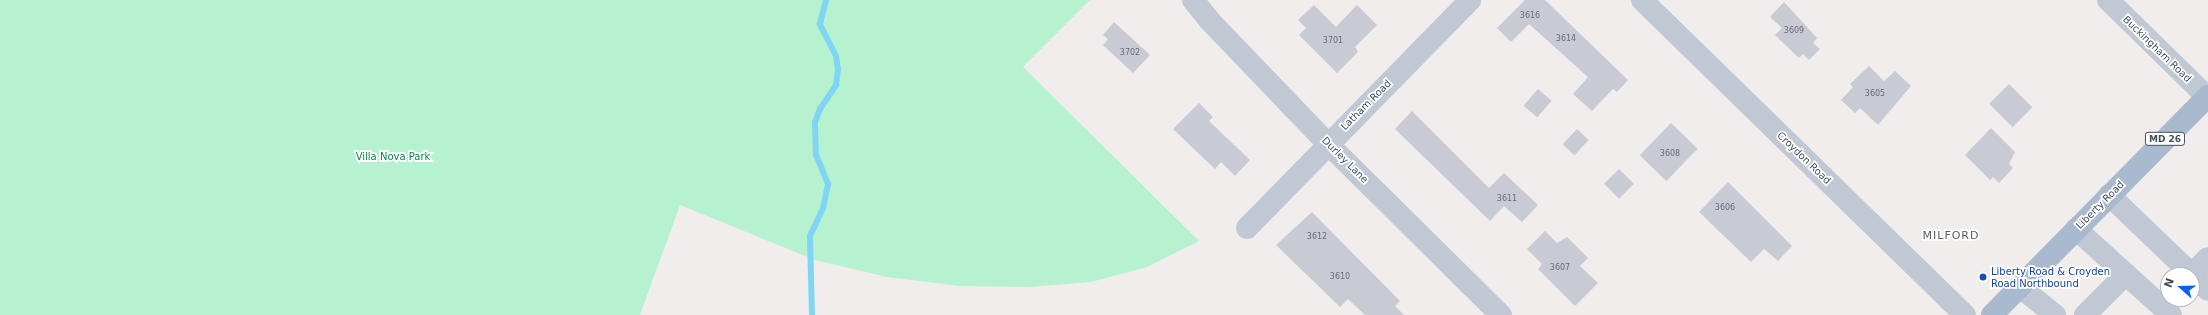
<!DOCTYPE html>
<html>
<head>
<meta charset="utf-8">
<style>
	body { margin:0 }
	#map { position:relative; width:2208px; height:315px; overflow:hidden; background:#f0edec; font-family:"DejaVu Sans",sans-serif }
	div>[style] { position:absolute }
	.green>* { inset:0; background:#b6f2d0 }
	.stream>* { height:6px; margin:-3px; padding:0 3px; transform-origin:3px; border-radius:3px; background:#80d5f2 }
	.building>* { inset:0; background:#c8cbd3; transform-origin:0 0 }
	.minor>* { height:22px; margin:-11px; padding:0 11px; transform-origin:11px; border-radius:11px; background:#bfc8d3 }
	.major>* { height:22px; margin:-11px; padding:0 11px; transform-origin:11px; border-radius:11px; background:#aabace }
	.dots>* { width:11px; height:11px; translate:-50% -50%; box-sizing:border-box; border:2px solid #fff; border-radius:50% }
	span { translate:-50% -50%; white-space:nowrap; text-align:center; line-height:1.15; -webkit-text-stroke:3.5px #fff; paint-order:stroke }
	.number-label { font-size:8px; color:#656e79 }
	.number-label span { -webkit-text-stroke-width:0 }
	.shield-label span { padding:1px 3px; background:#fff; border:1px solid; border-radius:3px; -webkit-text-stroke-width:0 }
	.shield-label { font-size:9px; color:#444f5b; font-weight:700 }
	.street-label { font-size:10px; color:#444f5b }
	.park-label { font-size:10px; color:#0f824f }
	.transit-label { font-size:10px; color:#164399 }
	.left { translate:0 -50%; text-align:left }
	.neighbourhood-label { font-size:11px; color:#595d62; letter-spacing:1px }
	.north { position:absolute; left:2160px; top:267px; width:40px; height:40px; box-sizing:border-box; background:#fff; border:1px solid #b4b9bd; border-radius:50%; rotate:290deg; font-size:11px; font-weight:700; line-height:16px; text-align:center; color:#444f5b }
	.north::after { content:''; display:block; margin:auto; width:14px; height:18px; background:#0b61eb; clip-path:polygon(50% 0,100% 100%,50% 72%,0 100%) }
</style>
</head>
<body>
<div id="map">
	<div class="green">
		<div style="clip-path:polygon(0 0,1090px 0,1023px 67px,1199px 241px,1147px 267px,1091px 282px,1030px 287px,960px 286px,887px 277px,815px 260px,680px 205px,640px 315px,0 315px)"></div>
	</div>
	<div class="stream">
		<div style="left:812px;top:315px;width:79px;rotate:-91.5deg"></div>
		<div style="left:810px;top:236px;width:31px;rotate:-65deg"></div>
		<div style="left:823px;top:208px;width:25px;rotate:-78deg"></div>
		<div style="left:828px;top:184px;width:31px;rotate:-112deg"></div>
		<div style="left:816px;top:155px;width:33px;rotate:-92deg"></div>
		<div style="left:815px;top:122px;width:14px;rotate:-69deg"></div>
		<div style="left:820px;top:109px;width:29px;rotate:-56deg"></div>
		<div style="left:836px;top:85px;width:16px;rotate:-83deg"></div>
		<div style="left:838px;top:69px;width:13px;rotate:-99deg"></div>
		<div style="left:836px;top:56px;width:36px;rotate:-117deg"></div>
		<div style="left:820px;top:24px;width:25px;rotate:-76deg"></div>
	</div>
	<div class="building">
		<div style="clip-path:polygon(1525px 0,1545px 0,1628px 80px,1617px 92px,1613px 89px,1592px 111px,1573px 94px,1588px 77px,1529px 24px,1511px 42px,1497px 28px)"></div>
		<div style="clip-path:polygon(1784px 2px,1817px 38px,1813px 43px,1820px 49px,1809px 60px,1803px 54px,1799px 58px,1775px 35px,1782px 28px,1770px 17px)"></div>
		<div style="clip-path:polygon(1314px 5px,1336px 27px,1357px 5px,1377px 25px,1355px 47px,1358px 52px,1337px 73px,1299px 35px,1306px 28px,1298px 20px)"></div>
		<div style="clip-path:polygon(1114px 22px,1150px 55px,1133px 73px,1103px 45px,1108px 39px,1103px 35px)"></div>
		<div style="clip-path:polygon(1869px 66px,1884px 81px,1895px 71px,1911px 86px,1878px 125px,1860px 108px,1855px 113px,1841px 100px,1853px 87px,1850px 84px)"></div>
		<div style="left:2009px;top:84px;width:33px;height:28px;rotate:45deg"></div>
		<div style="left:1538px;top:89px;width:18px;height:22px;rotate:41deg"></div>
		<div style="clip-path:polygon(1199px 103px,1213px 117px,1209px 121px,1250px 160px,1235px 176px,1221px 162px,1215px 169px,1173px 129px)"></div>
		<div style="clip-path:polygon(1412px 111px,1489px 188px,1504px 173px,1538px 205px,1522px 222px,1504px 206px,1490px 221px,1395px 129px)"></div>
		<div style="left:1671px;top:123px;width:37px;height:45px;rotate:44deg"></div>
		<div style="clip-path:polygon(1991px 128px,2015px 152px,2009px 164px,2013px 168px,1999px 183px,1993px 177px,1990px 180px,1965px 155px)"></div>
		<div style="left:1577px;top:129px;width:16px;height:21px;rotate:43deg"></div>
		<div style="left:1619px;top:169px;width:21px;height:21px;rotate:45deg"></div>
		<div style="clip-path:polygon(1728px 182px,1792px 246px,1778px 261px,1764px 249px,1751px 262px,1699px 212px)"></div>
		<div style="clip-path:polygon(1312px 212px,1400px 301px,1395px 306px,1404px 315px,1365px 315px,1348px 299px,1340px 307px,1276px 245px)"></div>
		<div style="clip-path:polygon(1545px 231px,1557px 243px,1567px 237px,1588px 258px,1580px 266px,1598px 283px,1575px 306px,1538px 269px,1542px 264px,1527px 249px)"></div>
	</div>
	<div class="minor">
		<div style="left:1193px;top:0;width:26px;rotate:51deg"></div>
		<div style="left:1209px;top:20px;width:170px;rotate:46.2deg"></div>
		<div style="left:1327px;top:143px;width:245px;rotate:44.7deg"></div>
		<div style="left:1642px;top:0;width:451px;rotate:44.3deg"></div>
		<div style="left:2108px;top:0;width:139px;rotate:44.4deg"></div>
		<div style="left:2109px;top:195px;width:137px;rotate:43.8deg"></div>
		<div style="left:1247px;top:228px;width:319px;rotate:-45.6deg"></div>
		<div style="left:2076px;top:229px;width:128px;rotate:42.2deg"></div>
		<div style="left:2193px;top:273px;width:21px;rotate:-45deg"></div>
		<div style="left:2020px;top:287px;width:45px;rotate:38.7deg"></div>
		<div style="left:2085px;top:315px;width:58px;rotate:-45deg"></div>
	</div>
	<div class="major">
		<div style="left:1992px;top:315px;width:308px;rotate:-45.4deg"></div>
	</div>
	<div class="dots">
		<div style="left:1983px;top:277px;background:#1a4fb4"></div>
	</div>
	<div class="number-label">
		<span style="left:1530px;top:16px">3616</span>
		<span style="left:1794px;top:31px">3609</span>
		<span style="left:1566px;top:39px">3614</span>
		<span style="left:1333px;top:41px">3701</span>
		<span style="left:1130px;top:53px">3702</span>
		<span style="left:1875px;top:94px">3605</span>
		<span style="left:1670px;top:154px">3608</span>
		<span style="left:1507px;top:199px">3611</span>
		<span style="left:1725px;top:208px">3606</span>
		<span style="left:1317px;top:237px">3612</span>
		<span style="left:1560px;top:268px">3607</span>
		<span style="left:1340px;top:277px">3610</span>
	</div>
	<div class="shield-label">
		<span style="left:2165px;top:139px">MD 26</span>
	</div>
	<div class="street-label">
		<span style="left:2157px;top:49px;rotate:44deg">Buckingham Road</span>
		<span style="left:1366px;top:105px;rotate:-45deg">Latham Road</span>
		<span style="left:1804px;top:158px;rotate:44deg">Croydon Road</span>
		<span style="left:1345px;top:160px;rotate:45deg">Durley Lane</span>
		<span style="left:2100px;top:205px;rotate:-45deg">Liberty Road</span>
	</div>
	<div class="park-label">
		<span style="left:393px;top:157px">Villa Nova Park</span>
	</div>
	<div class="transit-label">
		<span class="left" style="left:1991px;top:277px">Liberty Road &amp; Croyden<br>Road Northbound</span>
	</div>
	<div class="neighbourhood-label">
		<span style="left:1951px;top:236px">MILFORD</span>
	</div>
	<div class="north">N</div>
</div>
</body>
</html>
